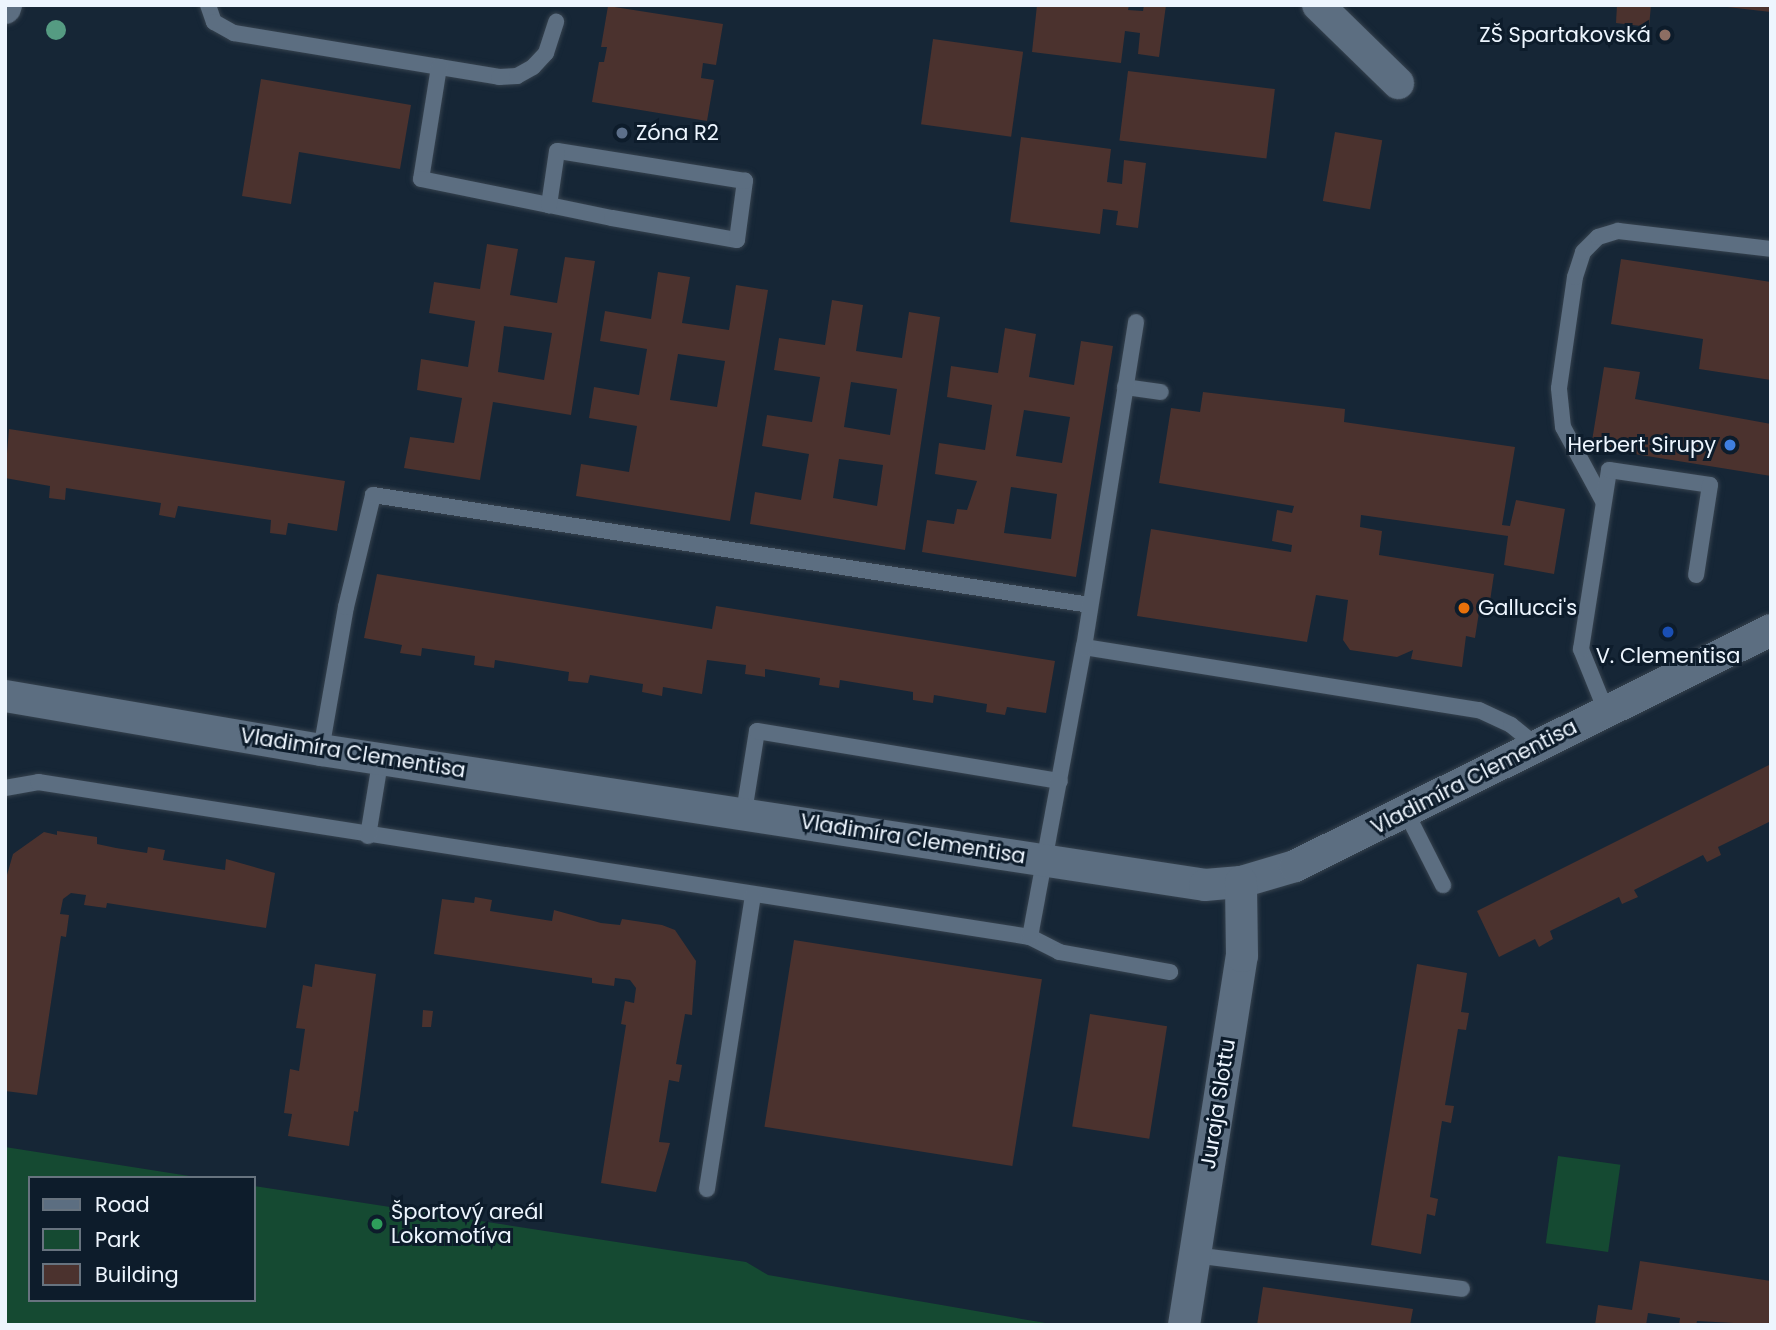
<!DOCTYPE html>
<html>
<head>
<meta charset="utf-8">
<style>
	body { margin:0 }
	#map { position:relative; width:1776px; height:1330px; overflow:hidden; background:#162636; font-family:Poppins,sans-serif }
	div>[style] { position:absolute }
	.green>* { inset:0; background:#154a32; transform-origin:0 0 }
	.building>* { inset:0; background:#4b322e; transform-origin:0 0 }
	.roads { filter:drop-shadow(0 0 2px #36424e) drop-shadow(0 0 2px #36424e) }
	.lane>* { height:16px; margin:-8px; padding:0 8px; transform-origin:8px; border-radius:8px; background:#5c6e81 }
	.street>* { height:32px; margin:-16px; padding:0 16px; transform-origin:16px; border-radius:16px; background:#5c6e81 }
	.trees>* { width:20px; height:20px; margin:-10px; border-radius:50%; background:#559b82 }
	.dots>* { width:19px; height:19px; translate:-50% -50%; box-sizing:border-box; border:4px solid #0d1c2b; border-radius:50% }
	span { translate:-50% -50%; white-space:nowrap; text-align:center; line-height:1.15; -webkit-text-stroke:6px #0d1c2b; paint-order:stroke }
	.poi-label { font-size:21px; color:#edf5fe }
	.right { translate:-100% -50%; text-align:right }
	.left { translate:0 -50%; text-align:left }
	.street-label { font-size:21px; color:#edf5fe }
	.frame { position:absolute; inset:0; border:7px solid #edf5fe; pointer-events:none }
	.legend { position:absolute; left:28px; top:1176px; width:228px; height:126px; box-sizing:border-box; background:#0d1c2b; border:2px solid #67737f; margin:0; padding:9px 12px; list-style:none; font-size:21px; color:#edf5fe }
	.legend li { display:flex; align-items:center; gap:14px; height:35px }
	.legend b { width:35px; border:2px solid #67737f }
</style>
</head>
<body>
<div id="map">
	<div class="green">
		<div style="clip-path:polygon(5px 1147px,202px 1178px,30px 1178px,30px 1300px,254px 1300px,254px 1186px,746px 1262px,768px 1275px,1057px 1325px,5px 1325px)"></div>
		<div style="left:1558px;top:1156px;width:63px;height:88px;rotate:8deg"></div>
	</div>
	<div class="building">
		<div style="clip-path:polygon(1037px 5px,1129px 5px,1128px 10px,1143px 11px,1144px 5px,1166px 5px,1159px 57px,1138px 54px,1140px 33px,1125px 31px,1121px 63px,1032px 52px)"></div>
		<div style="clip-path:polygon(1617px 5px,1651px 5px,1649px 27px,1616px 23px)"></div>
		<div style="clip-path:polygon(1771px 5px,1771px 12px,1727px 7px,1727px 5px)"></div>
		<div style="clip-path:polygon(608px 6px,723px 24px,716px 65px,703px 63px,701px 78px,714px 80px,707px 121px,592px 102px,599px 62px,604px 62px,607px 47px,601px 47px)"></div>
		<div style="left:933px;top:39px;width:91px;height:86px;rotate:8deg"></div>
		<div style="left:1128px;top:71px;width:148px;height:70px;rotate:7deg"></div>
		<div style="clip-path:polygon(261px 79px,411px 105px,400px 169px,299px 152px,291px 204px,242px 196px)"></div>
		<div style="left:1335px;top:132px;width:48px;height:70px;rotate:10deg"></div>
		<div style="clip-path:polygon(1021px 137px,1111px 149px,1107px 182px,1122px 184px,1124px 160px,1146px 163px,1138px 228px,1116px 225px,1118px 211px,1103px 209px,1100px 234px,1010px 222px)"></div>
		<div style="clip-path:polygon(evenodd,487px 244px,518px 249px,510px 295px,557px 303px,565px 257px,595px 261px,571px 415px,493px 402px,480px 480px,404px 468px,410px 437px,454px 443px,462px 398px,417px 390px,421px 359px,468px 367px,475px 321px,429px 313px,434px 282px,480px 289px,487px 244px,504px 326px,552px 333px,544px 380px,498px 372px,504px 326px)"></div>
		<div style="clip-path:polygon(1621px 259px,1771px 282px,1771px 380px,1699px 369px,1703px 339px,1611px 324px)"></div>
		<div style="clip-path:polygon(evenodd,658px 272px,690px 277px,682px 323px,729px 330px,736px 285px,768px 290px,730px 521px,576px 496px,581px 464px,629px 472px,637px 426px,589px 418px,594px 387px,639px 395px,647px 349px,600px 341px,605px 311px,651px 319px,658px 272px,678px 354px,725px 361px,717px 407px,670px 400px,678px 354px)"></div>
		<div style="clip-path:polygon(evenodd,832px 300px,863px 305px,856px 351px,902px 358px,909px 312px,940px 317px,905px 550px,750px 524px,755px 492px,801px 500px,809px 454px,762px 446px,767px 415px,812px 422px,820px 377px,774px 370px,779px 338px,825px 345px,832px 300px,851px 382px,897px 389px,890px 435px,844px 427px,851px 382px,832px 300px,839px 459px,883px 465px,877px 506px,833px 498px,839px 459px)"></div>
		<div style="clip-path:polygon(evenodd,1005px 328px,1036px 334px,1029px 377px,1074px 385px,1081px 341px,1113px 346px,1076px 577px,922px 552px,927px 520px,954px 524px,957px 509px,967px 510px,977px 481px,935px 474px,939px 443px,985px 450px,992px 405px,947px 397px,951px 366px,998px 373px,1005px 328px,1024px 410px,1070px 417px,1062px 463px,1016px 456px,1024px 410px,1005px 328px,1011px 487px,1057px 494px,1051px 539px,1004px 533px,1011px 487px)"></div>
		<div style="clip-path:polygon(1604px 367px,1640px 372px,1635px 399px,1771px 424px,1771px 476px,1591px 447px)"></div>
		<div style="clip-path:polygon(1203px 392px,1345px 409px,1344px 422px,1515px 447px,1502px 525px,1510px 526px,1516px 500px,1565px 509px,1554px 574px,1504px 565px,1508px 536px,1361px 515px,1360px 527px,1382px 531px,1379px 555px,1494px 574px,1489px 608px,1480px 606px,1475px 638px,1466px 636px,1462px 667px,1411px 659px,1413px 650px,1397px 657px,1350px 650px,1343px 640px,1348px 600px,1316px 595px,1307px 642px,1137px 616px,1151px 529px,1291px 552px,1292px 545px,1272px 541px,1277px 510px,1292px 513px,1294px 506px,1159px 483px,1171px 408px,1200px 412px)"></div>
		<div style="clip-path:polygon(9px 429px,345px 481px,337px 531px,288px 523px,286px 535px,270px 533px,271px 520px,178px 506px,175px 518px,159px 515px,161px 503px,66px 488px,65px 500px,49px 498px,50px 486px,5px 478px)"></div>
		<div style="clip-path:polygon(377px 574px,712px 629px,716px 606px,1055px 661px,1046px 713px,1007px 707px,1005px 715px,986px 712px,987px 704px,934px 695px,933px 703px,913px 700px,913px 692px,840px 680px,839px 688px,819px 685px,820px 678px,765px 669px,765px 677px,745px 674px,746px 665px,707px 660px,702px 694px,663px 687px,662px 696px,642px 692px,643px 684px,590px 675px,588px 683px,568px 681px,569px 672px,495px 660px,494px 668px,474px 665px,475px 656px,422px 648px,421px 656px,400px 653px,402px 645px,364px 638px)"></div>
		<div style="clip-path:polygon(1771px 764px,1771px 821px,1718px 847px,1721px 855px,1707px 862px,1703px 855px,1634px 890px,1638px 897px,1622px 904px,1619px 897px,1550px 931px,1553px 939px,1539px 947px,1535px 939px,1499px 957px,1477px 911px)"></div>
		<div style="clip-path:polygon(57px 831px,97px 837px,97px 844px,116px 848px,147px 853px,148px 847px,165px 850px,163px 860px,225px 870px,226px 859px,275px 873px,266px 928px,107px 903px,106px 908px,84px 905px,86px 895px,71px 893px,63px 899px,60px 914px,69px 915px,66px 937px,61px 936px,37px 1095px,5px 1091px,5px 882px,13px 854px,44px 832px,57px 835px)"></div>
		<div style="clip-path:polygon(475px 897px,492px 900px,490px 911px,552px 921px,554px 910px,601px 923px,620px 925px,622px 919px,662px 925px,675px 930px,696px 961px,692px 1015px,685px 1014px,676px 1064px,682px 1065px,679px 1082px,669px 1080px,659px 1142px,670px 1143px,656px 1192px,601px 1183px,626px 1025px,621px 1024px,625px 1001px,634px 1003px,636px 988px,630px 980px,615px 978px,614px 986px,592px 983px,592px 978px,434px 954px,442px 899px,474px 903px)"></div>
		<div style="left:794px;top:940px;width:251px;height:189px;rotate:9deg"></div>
		<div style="clip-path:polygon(315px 964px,376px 974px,358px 1112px,354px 1111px,349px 1146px,288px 1136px,292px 1114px,284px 1113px,290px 1069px,299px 1071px,305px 1029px,296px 1028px,303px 985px,312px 987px)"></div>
		<div style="clip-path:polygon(1417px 964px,1467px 973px,1461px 1012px,1469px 1013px,1466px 1030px,1458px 1029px,1445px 1105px,1454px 1106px,1451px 1123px,1442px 1121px,1430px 1197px,1438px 1199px,1435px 1216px,1427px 1214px,1421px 1254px,1371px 1245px)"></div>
		<div style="clip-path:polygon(423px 1010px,433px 1011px,431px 1027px,422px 1027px)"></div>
		<div style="left:1090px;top:1014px;width:78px;height:114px;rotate:9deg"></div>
		<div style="clip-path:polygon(1640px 1261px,1771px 1281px,1771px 1325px,1697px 1321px,1696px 1325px,1679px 1325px,1680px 1318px,1648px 1313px,1646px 1325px,1595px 1325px,1598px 1305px,1632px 1310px)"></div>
		<div style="clip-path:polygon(1263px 1287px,1413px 1309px,1410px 1325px,1257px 1325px)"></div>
	</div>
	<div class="roads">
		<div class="lane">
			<div style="left:208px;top:5px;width:18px;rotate:71deg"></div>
			<div style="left:214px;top:22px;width:23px;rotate:29deg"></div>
			<div style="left:234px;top:33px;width:269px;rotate:9.4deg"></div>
			<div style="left:499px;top:77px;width:18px;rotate:-3deg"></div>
			<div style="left:517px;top:76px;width:18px;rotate:-29deg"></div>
			<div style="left:533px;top:67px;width:19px;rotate:-47deg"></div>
			<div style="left:546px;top:53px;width:33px;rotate:-72deg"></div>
			<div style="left:439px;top:67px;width:113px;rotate:99.1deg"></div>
			<div style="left:421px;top:179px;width:131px;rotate:11.5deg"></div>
			<div style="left:549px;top:205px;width:64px;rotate:11.7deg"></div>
			<div style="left:612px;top:218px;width:127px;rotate:10deg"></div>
			<div style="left:737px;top:240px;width:60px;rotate:-82.3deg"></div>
			<div style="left:745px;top:181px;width:190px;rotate:-170.9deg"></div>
			<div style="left:557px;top:151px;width:55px;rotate:98.4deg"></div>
			<div style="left:1125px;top:387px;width:36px;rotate:8deg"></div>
			<div style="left:1603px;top:501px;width:84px;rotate:-118.4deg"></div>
			<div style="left:1563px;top:427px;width:39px;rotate:-96deg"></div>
			<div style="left:1559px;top:388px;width:112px;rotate:-81.8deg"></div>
			<div style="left:1575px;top:277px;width:26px;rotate:-72deg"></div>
			<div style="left:1583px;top:252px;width:21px;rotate:-45deg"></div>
			<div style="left:1598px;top:237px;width:21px;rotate:-17deg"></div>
			<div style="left:1618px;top:231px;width:154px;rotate:6.7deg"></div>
			<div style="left:1084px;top:647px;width:400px;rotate:9.1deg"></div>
			<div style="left:1479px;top:710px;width:35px;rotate:25deg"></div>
			<div style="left:1511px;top:725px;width:33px;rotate:39deg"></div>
			<div style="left:1606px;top:711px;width:67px;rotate:-112deg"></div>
			<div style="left:1581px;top:649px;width:181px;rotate:-81.1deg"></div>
			<div style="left:1609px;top:470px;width:102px;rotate:8.4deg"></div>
			<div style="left:1710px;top:485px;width:91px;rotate:98.8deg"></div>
			<div style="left:321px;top:750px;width:145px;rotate:-80.1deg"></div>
			<div style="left:346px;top:607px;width:115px;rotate:-76.4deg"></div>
			<div style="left:373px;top:495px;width:725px;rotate:8.72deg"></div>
			<div style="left:5px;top:788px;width:34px;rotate:-10deg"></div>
			<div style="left:38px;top:782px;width:1004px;rotate:8.88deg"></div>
			<div style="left:1030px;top:937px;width:33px;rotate:27deg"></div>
			<div style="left:1059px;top:952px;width:113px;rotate:10.2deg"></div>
			<div style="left:744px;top:812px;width:82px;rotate:-80.9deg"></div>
			<div style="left:757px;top:731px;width:307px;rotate:9.4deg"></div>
			<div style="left:1406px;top:812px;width:82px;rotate:63.1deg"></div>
			<div style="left:368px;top:836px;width:80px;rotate:-80.7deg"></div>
			<div style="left:1030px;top:937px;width:295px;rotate:-79.5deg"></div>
			<div style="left:1084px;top:647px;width:329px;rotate:-80.9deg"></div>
			<div style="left:707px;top:1189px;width:298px;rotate:-81.1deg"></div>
			<div style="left:1194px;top:1255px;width:270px;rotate:7.2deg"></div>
		</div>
		<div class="street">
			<div style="left:1318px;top:5px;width:112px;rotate:44.3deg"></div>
			<div style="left:5px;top:8px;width:3px;rotate:-72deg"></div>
			<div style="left:5px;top:696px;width:321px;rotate:9.7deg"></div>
			<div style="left:321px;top:750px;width:894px;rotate:8.68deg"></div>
			<div style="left:1205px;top:885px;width:36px;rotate:-5deg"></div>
			<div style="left:1241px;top:882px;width:56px;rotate:-16.5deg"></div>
			<div style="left:1295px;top:866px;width:531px;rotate:-26.37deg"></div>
			<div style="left:1184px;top:1325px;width:374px;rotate:-81.1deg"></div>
			<div style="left:1242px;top:956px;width:74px;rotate:-90.8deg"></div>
		</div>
	</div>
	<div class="trees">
		<div style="left:56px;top:30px"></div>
	</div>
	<div class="dots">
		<div style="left:1665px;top:35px;background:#8d6e63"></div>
		<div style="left:622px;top:133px;background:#5c6f8a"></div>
		<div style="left:1730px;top:445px;background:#3f7fe0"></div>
		<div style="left:1464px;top:608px;background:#e8710a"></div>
		<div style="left:1668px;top:632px;background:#1a4fb4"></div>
		<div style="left:377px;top:1224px;background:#2e9e5b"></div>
	</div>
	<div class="poi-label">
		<span class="right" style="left:1651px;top:35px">ZŠ Spartakovská</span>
		<span class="left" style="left:636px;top:133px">Zóna R2</span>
		<span class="right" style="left:1716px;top:445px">Herbert Sirupy</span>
		<span class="left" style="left:1478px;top:608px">Gallucci's</span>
		<span style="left:1668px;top:656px">V. Clementisa</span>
		<span class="left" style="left:391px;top:1224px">Športový areál<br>Lokomotíva</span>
	</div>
	<div class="street-label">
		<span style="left:353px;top:753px;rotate:9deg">Vladimíra Clementisa</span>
		<span style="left:1474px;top:777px;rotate:-27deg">Vladimíra Clementisa</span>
		<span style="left:913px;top:839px;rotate:9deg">Vladimíra Clementisa</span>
		<span style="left:1218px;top:1104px;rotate:-81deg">Juraja Slottu</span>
	</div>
	<div class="frame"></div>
	<ul class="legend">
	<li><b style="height:9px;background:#5c6e81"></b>Road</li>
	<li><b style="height:19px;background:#154a32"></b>Park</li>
	<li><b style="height:19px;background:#4b322e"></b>Building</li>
	</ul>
</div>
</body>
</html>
